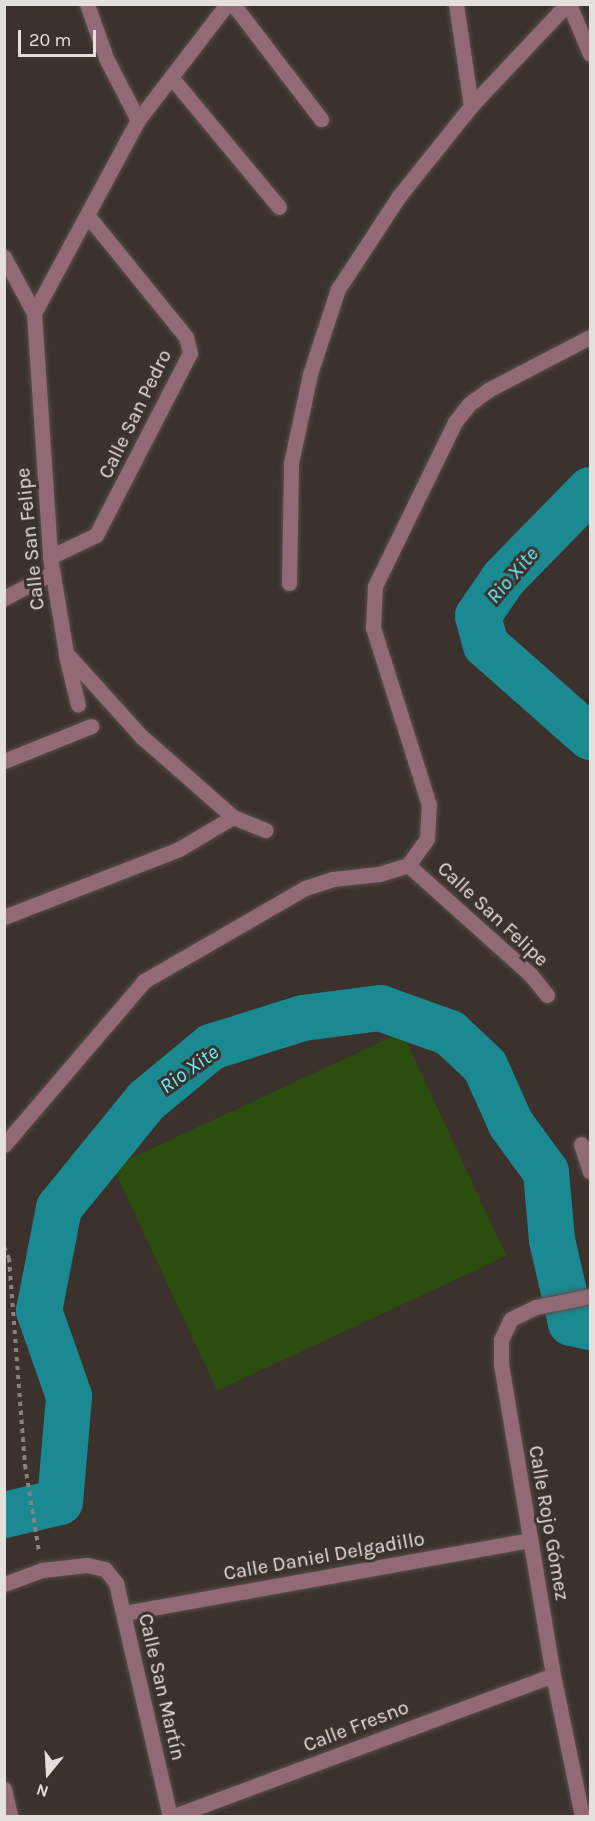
<!DOCTYPE html>
<html>
<head>
<meta charset="utf-8">
<style>
	body { margin:0 }
	#map { position:relative; width:595px; height:1821px; overflow:hidden; background:#3c322d; font-family:Karla,sans-serif }
	div>[style] { position:absolute }
	.green>* { inset:0; background:#2b4d0d; transform-origin:0 0 }
	.river>* { height:46px; margin:-23px; padding:0 23px; transform-origin:23px; border-radius:23px; background:#1a8992 }
	.path>* { height:4px; margin-top:-2px; transform-origin:0; background:repeating-linear-gradient(90deg,#8a817d 0 4.5px,transparent 0 9px) }
	.roads { filter:drop-shadow(0 0 2px #574e49) drop-shadow(0 0 2px #574e49) }
	.minor>* { height:15px; margin:-7.5px; padding:0 7.5px; transform-origin:7.5px; border-radius:7.5px; background:#926a74 }
	span { translate:-50% -50%; white-space:nowrap; text-align:center; line-height:1.15; -webkit-text-stroke:6px #3c322d; paint-order:stroke }
	.street-label { font-size:20px; color:#e6e0dc }
	.water-label { font-size:21px; color:#6aeffa; font-style:italic }
	.frame { position:absolute; inset:0; border:6px solid #e6e0dc; pointer-events:none }
	.north { position:absolute; left:18px; top:1743px; width:60px; height:60px; -webkit-text-stroke:4px #3c322d; paint-order:stroke; rotate:198deg; font-size:16px; font-weight:700; line-height:24px; text-align:center; color:#e6e0dc }
	.north::after { content:''; display:block; margin:auto; width:21px; height:27px; background:#e6e0dc; clip-path:polygon(50% 0,100% 100%,50% 72%,0 100%) }
	.scale { position:absolute; left:18px; top:30px; width:78px; height:27px; box-sizing:border-box; border:3px solid #e6e0dc; border-top:0; padding-left:8px; font-size:18px; line-height:21px; white-space:nowrap; color:#e6e0dc; -webkit-text-stroke:4px #3c322d; paint-order:stroke }
</style>
</head>
<body>
<div id="map">
	<div class="green">
		<div style="left:402px;top:1032px;width:247px;height:319px;rotate:65deg"></div>
	</div>
	<div class="river">
		<div style="left:590px;top:490px;width:123px;rotate:134.3deg"></div>
		<div style="left:504px;top:578px;width:46px;rotate:124.4deg"></div>
		<div style="left:478px;top:616px;width:30px;rotate:75deg"></div>
		<div style="left:486px;top:645px;width:139px;rotate:41.5deg"></div>
		<div style="left:4px;top:1515px;width:57px;rotate:-13.1deg"></div>
		<div style="left:60px;top:1502px;width:106px;rotate:-85.1deg"></div>
		<div style="left:69px;top:1396px;width:90px;rotate:-109.4deg"></div>
		<div style="left:39px;top:1311px;width:105px;rotate:-79deg"></div>
		<div style="left:59px;top:1208px;width:138px;rotate:-50.9deg"></div>
		<div style="left:146px;top:1101px;width:85px;rotate:-39.7deg"></div>
		<div style="left:211px;top:1047px;width:96px;rotate:-17.5deg"></div>
		<div style="left:303px;top:1018px;width:78px;rotate:-7.4deg"></div>
		<div style="left:380px;top:1008px;width:74px;rotate:19.7deg"></div>
		<div style="left:450px;top:1033px;width:48px;rotate:43.3deg"></div>
		<div style="left:485px;top:1066px;width:64px;rotate:65.9deg"></div>
		<div style="left:511px;top:1124px;width:59px;rotate:53.9deg"></div>
		<div style="left:546px;top:1172px;width:68px;rotate:85deg"></div>
		<div style="left:552px;top:1240px;width:85px;rotate:77.1deg"></div>
		<div style="left:571px;top:1323px;width:19px;rotate:12deg"></div>
	</div>
	<div class="path">
		<div style="left:4px;top:1247px;width:12px;rotate:66deg"></div>
		<div style="left:9px;top:1258px;width:208px;rotate:85.6deg"></div>
		<div style="left:25px;top:1465px;width:87px;rotate:80.8deg"></div>
	</div>
	<div class="roads">
		<div class="minor">
			<div style="left:87px;top:4px;width:57px;rotate:70.6deg"></div>
			<div style="left:106px;top:58px;width:70px;rotate:62.7deg"></div>
			<div style="left:233px;top:4px;width:145px;rotate:52.6deg"></div>
			<div style="left:456px;top:4px;width:103px;rotate:81.6deg"></div>
			<div style="left:569px;top:4px;width:54px;rotate:67.2deg"></div>
			<div style="left:171px;top:77px;width:169px;rotate:50.3deg"></div>
			<div style="left:4px;top:257px;width:64px;rotate:61.8deg"></div>
			<div style="left:34px;top:313px;width:245px;rotate:86.2deg"></div>
			<div style="left:50px;top:557px;width:97px;rotate:80.5deg"></div>
			<div style="left:66px;top:653px;width:113px;rotate:47.9deg"></div>
			<div style="left:142px;top:737px;width:121px;rotate:41.3deg"></div>
			<div style="left:233px;top:817px;width:35px;rotate:22deg"></div>
			<div style="left:34px;top:313px;width:219px;rotate:-61.7deg"></div>
			<div style="left:138px;top:120px;width:146px;rotate:-52.5deg"></div>
			<div style="left:50px;top:557px;width:51px;rotate:-25.6deg"></div>
			<div style="left:96px;top:535px;width:205px;rotate:-62.7deg"></div>
			<div style="left:190px;top:353px;width:16px;rotate:-104deg"></div>
			<div style="left:186px;top:337px;width:156px;rotate:-129deg"></div>
			<div style="left:289px;top:583px;width:120px;rotate:-89deg"></div>
			<div style="left:291px;top:463px;width:91px;rotate:-77.9deg"></div>
			<div style="left:310px;top:374px;width:89px;rotate:-71.8deg"></div>
			<div style="left:338px;top:289px;width:111px;rotate:-56.7deg"></div>
			<div style="left:399px;top:196px;width:115px;rotate:-51.3deg"></div>
			<div style="left:471px;top:106px;width:140px;rotate:-46.7deg"></div>
			<div style="left:4px;top:598px;width:54px;rotate:-27.5deg"></div>
			<div style="left:66px;top:656px;width:50px;rotate:76.2deg"></div>
			<div style="left:4px;top:761px;width:94px;rotate:-21.9deg"></div>
			<div style="left:408px;top:865px;width:32px;rotate:-54deg"></div>
			<div style="left:427px;top:839px;width:34px;rotate:-87deg"></div>
			<div style="left:429px;top:805px;width:187px;rotate:-107.5deg"></div>
			<div style="left:373px;top:627px;width:41px;rotate:-87.2deg"></div>
			<div style="left:375px;top:586px;width:182px;rotate:-64deg"></div>
			<div style="left:455px;top:422px;width:23px;rotate:-52deg"></div>
			<div style="left:469px;top:404px;width:24px;rotate:-36deg"></div>
			<div style="left:488px;top:390px;width:115px;rotate:-27.5deg"></div>
			<div style="left:408px;top:865px;width:164px;rotate:41.8deg"></div>
			<div style="left:530px;top:974px;width:27px;rotate:51deg"></div>
			<div style="left:4px;top:917px;width:188px;rotate:-21.2deg"></div>
			<div style="left:179px;top:849px;width:63px;rotate:-30.7deg"></div>
			<div style="left:581px;top:1144px;width:29px;rotate:72deg"></div>
			<div style="left:4px;top:1145px;width:216px;rotate:-49.5deg"></div>
			<div style="left:144px;top:981px;width:186px;rotate:-30deg"></div>
			<div style="left:305px;top:888px;width:29px;rotate:-18deg"></div>
			<div style="left:333px;top:879px;width:46px;rotate:-6.2deg"></div>
			<div style="left:379px;top:874px;width:30px;rotate:-17deg"></div>
			<div style="left:4px;top:1584px;width:40px;rotate:-20.2deg"></div>
			<div style="left:42px;top:1570px;width:45px;rotate:-6.3deg"></div>
			<div style="left:87px;top:1565px;width:18px;rotate:13deg"></div>
			<div style="left:105px;top:1569px;width:18px;rotate:52deg"></div>
			<div style="left:116px;top:1583px;width:239px;rotate:77deg"></div>
			<div style="left:124px;top:1613px;width:413px;rotate:-10.2deg"></div>
			<div style="left:4px;top:1789px;width:28px;rotate:77deg"></div>
			<div style="left:174px;top:1816px;width:404px;rotate:-20.4deg"></div>
			<div style="left:582px;top:1816px;width:144px;rotate:-101.6deg"></div>
			<div style="left:553px;top:1675px;width:315px;rotate:-99.5deg"></div>
			<div style="left:501px;top:1364px;width:24px;rotate:-90deg"></div>
			<div style="left:501px;top:1340px;width:23px;rotate:-65deg"></div>
			<div style="left:511px;top:1319px;width:28px;rotate:-26deg"></div>
			<div style="left:536px;top:1307px;width:55px;rotate:-11.5deg"></div>
		</div>
	</div>
	<div class="street-label">
		<span style="left:135px;top:414px;rotate:-64deg">Calle San Pedro</span>
		<span style="left:30px;top:539px;rotate:-96deg">Calle San Felipe</span>
		<span style="left:493px;top:914px;rotate:43deg">Calle San Felipe</span>
		<span style="left:549px;top:1523px;rotate:80deg">Calle Rojo Gómez</span>
		<span style="left:324px;top:1556px;rotate:-10deg">Calle Daniel Delgadillo</span>
		<span style="left:162px;top:1687px;rotate:77deg">Calle San Martín</span>
		<span style="left:356px;top:1726px;rotate:-21deg">Calle Fresno</span>
	</div>
	<div class="water-label">
		<span style="left:512px;top:575px;rotate:-49deg">Rio Xite</span>
		<span style="left:189px;top:1069px;rotate:-36deg">Rio Xite</span>
	</div>
	<div class="frame"></div>
	<div class="north">N</div>
	<div class="scale">20 m</div>
</div>
</body>
</html>
